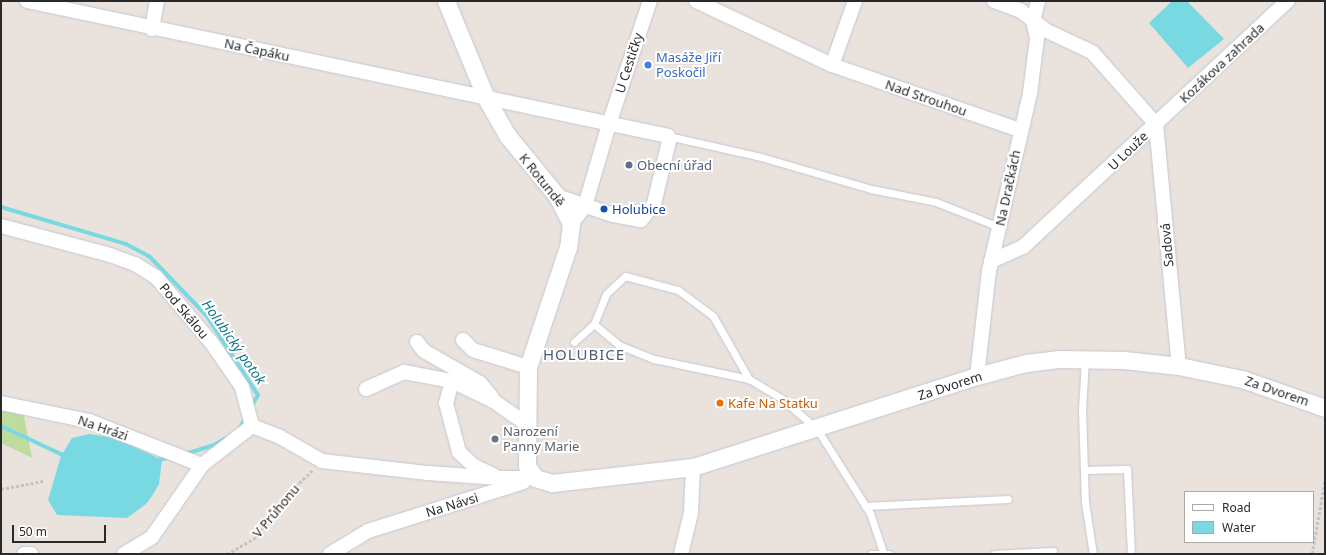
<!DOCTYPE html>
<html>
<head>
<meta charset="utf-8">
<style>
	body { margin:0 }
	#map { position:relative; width:1326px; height:555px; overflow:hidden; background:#eae2dd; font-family:"Noto Sans",sans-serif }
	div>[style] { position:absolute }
	.green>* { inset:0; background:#bedc9e }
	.water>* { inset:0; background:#79d9e3 }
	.stream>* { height:4px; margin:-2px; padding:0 2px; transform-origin:2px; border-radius:2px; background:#79d9e3 }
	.path>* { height:2.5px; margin-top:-1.25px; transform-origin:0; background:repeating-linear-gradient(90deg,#c3c3c3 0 3px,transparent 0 5px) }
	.roads { filter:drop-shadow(0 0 1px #c4c9d2) drop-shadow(0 0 1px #c4c9d2) }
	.service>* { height:7px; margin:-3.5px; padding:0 3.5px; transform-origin:3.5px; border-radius:3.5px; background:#fff }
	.minor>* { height:14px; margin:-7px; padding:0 7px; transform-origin:7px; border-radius:7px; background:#fff }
	.tertiary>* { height:17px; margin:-8.5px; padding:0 8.5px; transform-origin:8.5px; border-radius:8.5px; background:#fff }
	.dots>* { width:11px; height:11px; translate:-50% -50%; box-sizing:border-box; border:2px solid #fff; border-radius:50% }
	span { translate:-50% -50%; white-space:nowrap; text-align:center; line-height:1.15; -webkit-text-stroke:4px #fff; paint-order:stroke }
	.street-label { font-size:13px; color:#292929 }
	.shop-label { font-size:13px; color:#366cbe }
	.left { translate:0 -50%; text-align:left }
	.service-label { font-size:13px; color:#4e5e75 }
	.transit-label { font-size:13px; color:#164399 }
	.food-label { font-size:13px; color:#c56008 }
	.worship-label { font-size:13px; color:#5b616d }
	.water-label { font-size:14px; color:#197a8e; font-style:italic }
	.quarter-label { font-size:15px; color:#4e5c76; letter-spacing:1px }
	.frame { position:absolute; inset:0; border:2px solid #292929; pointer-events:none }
	.legend { position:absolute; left:1184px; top:491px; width:130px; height:52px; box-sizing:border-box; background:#fff; border:1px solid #a9a9a9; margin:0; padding:5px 7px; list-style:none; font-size:12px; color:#292929 }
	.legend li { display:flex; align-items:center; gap:8px; height:20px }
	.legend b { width:20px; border:1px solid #a9a9a9 }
	.scale { position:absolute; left:12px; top:525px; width:94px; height:18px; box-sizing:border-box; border:2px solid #292929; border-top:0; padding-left:5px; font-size:12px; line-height:14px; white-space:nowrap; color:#292929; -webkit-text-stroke:3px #fff; paint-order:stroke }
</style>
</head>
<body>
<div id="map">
	<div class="green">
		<div style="clip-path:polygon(1px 407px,23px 411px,32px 458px,1px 443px)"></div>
	</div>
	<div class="water">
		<div style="clip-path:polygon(1172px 1px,1187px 1px,1224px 39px,1188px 68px,1149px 23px)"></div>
		<div style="clip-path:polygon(89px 434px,117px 438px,162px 460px,159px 484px,152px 496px,146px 504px,127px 518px,57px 515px,48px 500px,61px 456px,72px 438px)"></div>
	</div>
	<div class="stream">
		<div style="left:1px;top:207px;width:130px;rotate:16.5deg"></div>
		<div style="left:126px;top:244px;width:26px;rotate:28deg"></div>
		<div style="left:149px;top:256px;width:82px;rotate:46deg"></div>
		<div style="left:206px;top:315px;width:95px;rotate:57deg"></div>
		<div style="left:258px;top:395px;width:14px;rotate:120deg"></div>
		<div style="left:1px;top:426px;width:71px;rotate:25.1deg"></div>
		<div style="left:239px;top:430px;width:16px;rotate:-63deg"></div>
		<div style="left:185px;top:454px;width:30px;rotate:-17deg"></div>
		<div style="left:214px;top:445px;width:14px;rotate:-30deg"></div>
		<div style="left:158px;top:460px;width:14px;rotate:-12deg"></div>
	</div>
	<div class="path">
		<div style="left:1px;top:489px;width:43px;rotate:-10.8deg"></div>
		<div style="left:227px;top:554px;width:34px;rotate:-30deg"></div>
		<div style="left:256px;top:537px;width:59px;rotate:-52.5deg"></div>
		<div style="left:292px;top:490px;width:29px;rotate:-44deg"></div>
		<div style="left:1312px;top:554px;width:76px;rotate:-80.2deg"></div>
	</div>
	<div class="roads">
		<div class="service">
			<div style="left:668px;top:136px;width:95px;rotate:12.7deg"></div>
			<div style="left:761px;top:157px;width:115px;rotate:16.2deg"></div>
			<div style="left:871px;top:189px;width:66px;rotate:11.3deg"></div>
			<div style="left:936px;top:202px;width:68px;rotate:21.6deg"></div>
			<div style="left:594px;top:324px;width:32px;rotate:-68deg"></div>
			<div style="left:606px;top:294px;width:26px;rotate:-43deg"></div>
			<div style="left:625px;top:276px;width:55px;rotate:14.8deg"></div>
			<div style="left:678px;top:290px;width:44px;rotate:36.6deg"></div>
			<div style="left:713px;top:316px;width:73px;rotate:60.3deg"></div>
			<div style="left:574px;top:342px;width:27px;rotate:-42deg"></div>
			<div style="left:594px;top:324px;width:33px;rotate:40deg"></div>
			<div style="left:619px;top:345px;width:38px;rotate:22deg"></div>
			<div style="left:654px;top:359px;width:97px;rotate:11.9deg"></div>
			<div style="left:749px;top:379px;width:39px;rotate:31deg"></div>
			<div style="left:782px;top:399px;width:46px;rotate:40.6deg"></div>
			<div style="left:817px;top:429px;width:99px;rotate:57.8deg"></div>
			<div style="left:870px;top:513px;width:41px;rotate:71.6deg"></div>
			<div style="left:1085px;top:359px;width:50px;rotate:93.4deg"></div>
			<div style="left:1082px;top:409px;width:93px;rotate:88.2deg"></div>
			<div style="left:1085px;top:502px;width:53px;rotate:81.3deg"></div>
			<div style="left:1084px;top:470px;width:43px;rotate:-1.3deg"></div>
			<div style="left:1127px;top:469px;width:85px;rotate:87.3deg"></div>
			<div style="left:865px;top:506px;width:143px;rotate:-2.8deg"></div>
			<div style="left:871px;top:554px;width:18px"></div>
			<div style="left:994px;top:554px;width:59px;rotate:-2.9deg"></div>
		</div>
		<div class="minor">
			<div style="left:27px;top:1px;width:655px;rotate:11.89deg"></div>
			<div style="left:668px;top:136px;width:5px;rotate:79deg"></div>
			<div style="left:669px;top:141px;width:65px;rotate:103.4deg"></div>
			<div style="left:654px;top:204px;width:21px;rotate:129deg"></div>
			<div style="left:641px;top:220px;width:28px;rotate:-170deg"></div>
			<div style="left:613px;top:215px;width:59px;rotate:-161.3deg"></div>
			<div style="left:696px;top:1px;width:150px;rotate:25.2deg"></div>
			<div style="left:832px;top:65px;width:199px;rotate:19.1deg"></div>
			<div style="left:994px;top:1px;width:29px;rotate:20deg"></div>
			<div style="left:1021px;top:11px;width:31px;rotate:38deg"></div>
			<div style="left:1045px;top:30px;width:52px;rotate:25.1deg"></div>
			<div style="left:1092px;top:52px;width:96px;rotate:48.4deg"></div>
			<div style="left:152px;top:29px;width:28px;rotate:-80deg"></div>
			<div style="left:832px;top:65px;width:68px;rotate:-70.2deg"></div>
			<div style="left:1156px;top:124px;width:243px;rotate:84.6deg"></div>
			<div style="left:571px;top:224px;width:23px;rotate:-52deg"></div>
			<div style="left:585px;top:206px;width:85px;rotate:-73.7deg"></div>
			<div style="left:609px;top:124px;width:130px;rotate:-71.6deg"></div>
			<div style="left:1px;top:226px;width:113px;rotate:14.9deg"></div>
			<div style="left:110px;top:255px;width:27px;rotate:20deg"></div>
			<div style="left:135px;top:264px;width:25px;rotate:32deg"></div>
			<div style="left:156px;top:277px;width:85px;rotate:49.8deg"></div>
			<div style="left:211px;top:342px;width:55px;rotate:55.4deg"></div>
			<div style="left:242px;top:387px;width:40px;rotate:75.6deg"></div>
			<div style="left:991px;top:261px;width:36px;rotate:-24deg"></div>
			<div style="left:1024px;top:246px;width:360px;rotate:-42.9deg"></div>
			<div style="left:463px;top:340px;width:14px;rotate:45deg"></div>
			<div style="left:473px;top:350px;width:58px;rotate:17.2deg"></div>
			<div style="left:417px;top:342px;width:11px;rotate:52deg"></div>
			<div style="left:424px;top:351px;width:64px;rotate:29.7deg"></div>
			<div style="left:480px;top:383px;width:19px;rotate:51deg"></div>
			<div style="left:977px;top:376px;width:106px;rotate:-83.5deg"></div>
			<div style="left:989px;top:271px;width:183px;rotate:-77deg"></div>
			<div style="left:1030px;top:93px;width:55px;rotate:-82.7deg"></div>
			<div style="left:1037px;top:38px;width:17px;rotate:-103deg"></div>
			<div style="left:1033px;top:21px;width:21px;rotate:-76deg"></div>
			<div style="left:452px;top:381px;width:23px;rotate:105deg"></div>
			<div style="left:446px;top:403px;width:51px;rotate:75.1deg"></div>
			<div style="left:459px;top:452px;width:21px;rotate:43deg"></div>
			<div style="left:474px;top:466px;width:21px;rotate:25deg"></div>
			<div style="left:366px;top:389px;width:42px;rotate:-24.1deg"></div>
			<div style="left:404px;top:372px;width:49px;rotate:10.6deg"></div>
			<div style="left:452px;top:381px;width:48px;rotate:26deg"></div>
			<div style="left:495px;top:402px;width:40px;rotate:34.9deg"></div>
			<div style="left:1px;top:403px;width:90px;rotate:11.6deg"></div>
			<div style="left:89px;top:421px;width:121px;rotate:21.3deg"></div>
			<div style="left:252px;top:426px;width:30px;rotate:21deg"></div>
			<div style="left:280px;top:437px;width:48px;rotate:29.7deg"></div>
			<div style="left:322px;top:461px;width:107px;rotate:6.5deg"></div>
			<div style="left:428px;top:473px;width:71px;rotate:4deg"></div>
			<div style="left:499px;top:478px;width:36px"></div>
			<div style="left:24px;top:554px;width:7px"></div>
			<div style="left:124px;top:554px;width:33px;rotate:-31deg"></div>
			<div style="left:152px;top:537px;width:88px;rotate:-55.2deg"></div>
			<div style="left:202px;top:465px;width:63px;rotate:-38deg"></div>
			<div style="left:330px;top:554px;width:44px;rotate:-31.2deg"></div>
			<div style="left:368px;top:531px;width:163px;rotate:-17.5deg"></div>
			<div style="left:681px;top:554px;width:42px;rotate:-76.3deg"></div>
			<div style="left:691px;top:513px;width:46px;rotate:-87.5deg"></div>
		</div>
		<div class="tertiary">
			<div style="left:446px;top:1px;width:105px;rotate:67.6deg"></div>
			<div style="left:486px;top:98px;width:43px;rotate:60.4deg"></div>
			<div style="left:507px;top:135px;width:79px;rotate:50.7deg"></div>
			<div style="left:557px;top:196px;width:31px;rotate:63deg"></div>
			<div style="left:571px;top:224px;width:23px;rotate:97deg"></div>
			<div style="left:568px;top:247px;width:126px;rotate:108.4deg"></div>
			<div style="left:528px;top:367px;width:99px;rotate:90.6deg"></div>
			<div style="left:527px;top:466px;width:14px;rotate:56deg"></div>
			<div style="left:535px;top:478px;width:18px;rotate:16deg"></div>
			<div style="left:552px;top:483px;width:142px;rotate:-6.5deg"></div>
			<div style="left:693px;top:467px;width:298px;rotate:-17.8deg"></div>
			<div style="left:977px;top:376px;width:51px;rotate:-14.9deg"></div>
			<div style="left:1026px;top:363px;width:34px;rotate:-7deg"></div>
			<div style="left:1060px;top:359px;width:64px;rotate:0.9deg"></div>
			<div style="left:1124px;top:360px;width:55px;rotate:6.2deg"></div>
			<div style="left:1179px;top:366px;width:64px;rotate:11.7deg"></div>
			<div style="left:1242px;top:379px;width:88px;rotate:19.3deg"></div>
		</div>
	</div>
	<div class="dots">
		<div style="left:648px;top:65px;background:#3f7fe0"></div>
		<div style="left:629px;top:165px;background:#5c6f8a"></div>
		<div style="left:604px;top:209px;background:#1a4fb4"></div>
		<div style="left:720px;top:403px;background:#e8710a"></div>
		<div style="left:495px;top:439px;background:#6b7280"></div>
	</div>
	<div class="street-label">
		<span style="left:257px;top:50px;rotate:12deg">Na Čapáku</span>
		<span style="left:629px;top:63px;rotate:-72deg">U Cestičky</span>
		<span style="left:1222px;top:63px;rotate:-43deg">Kozákova zahrada</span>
		<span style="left:926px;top:98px;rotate:19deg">Nad Strouhou</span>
		<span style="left:1128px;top:151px;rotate:-44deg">U Louže</span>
		<span style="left:542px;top:180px;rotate:51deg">K Rotundě</span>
		<span style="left:1008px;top:188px;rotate:-78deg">Na Dračkách</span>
		<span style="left:1167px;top:245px;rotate:-95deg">Sadová</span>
		<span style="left:184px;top:311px;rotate:50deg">Pod Skálou</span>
		<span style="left:950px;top:386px;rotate:-18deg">Za Dvorem</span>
		<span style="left:1277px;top:391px;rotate:19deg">Za Dvorem</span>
		<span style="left:103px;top:428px;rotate:19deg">Na Hrázi</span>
		<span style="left:452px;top:505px;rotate:-17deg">Na Návsi</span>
		<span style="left:276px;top:511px;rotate:-50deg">V Průhonu</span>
	</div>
	<div class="shop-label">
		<span class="left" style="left:656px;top:65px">Masáže Jiří<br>Poskočil</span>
	</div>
	<div class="service-label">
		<span class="left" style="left:637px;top:165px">Obecní úřad</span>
	</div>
	<div class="transit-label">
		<span class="left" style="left:612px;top:209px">Holubice</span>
	</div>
	<div class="food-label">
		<span class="left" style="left:728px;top:403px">Kafe Na Statku</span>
	</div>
	<div class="worship-label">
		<span class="left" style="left:503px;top:439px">Narození<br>Panny Marie</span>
	</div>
	<div class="water-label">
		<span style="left:234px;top:342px;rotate:55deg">Holubický potok</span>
	</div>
	<div class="quarter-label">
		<span style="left:584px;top:355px">HOLUBICE</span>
	</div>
	<div class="frame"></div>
	<ul class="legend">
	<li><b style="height:5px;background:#fff"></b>Road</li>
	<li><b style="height:11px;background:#79d9e3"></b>Water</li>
	</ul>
	<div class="scale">50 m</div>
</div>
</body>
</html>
